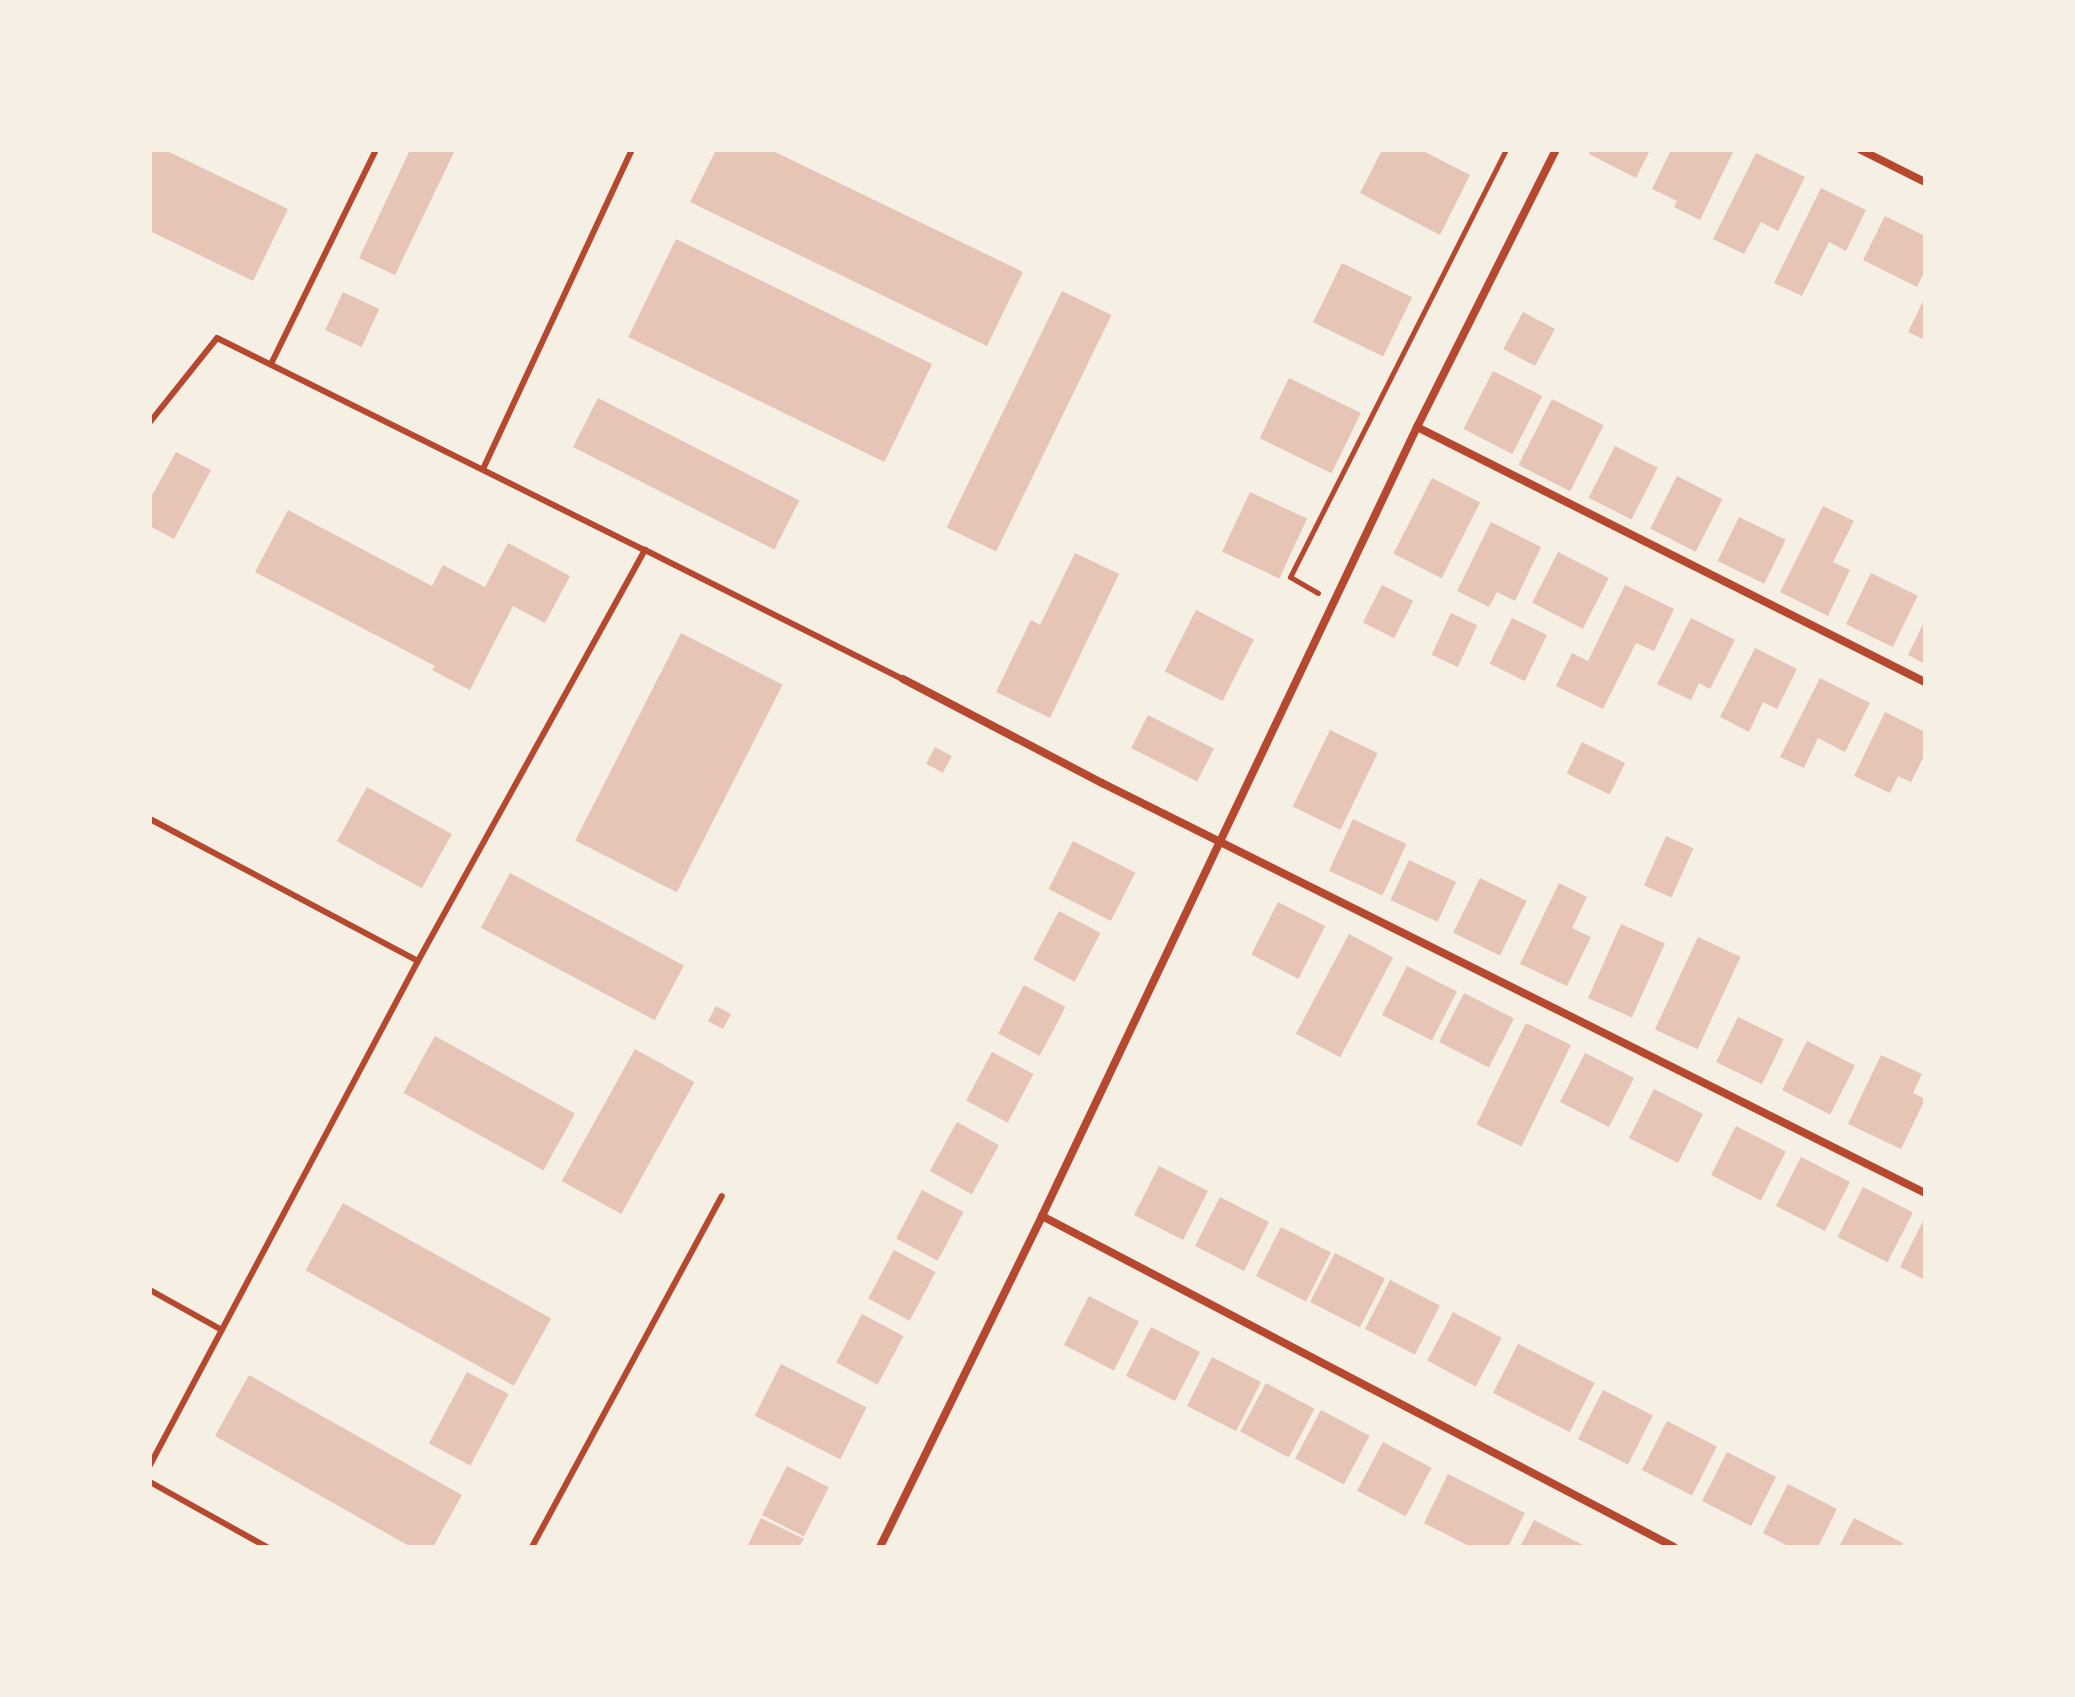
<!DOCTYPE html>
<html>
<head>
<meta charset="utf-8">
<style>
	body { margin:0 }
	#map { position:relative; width:2075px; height:1697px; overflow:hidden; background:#f6efe4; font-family:Roboto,sans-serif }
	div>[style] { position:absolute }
	.building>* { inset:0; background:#e6c5b7; transform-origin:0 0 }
	.path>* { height:5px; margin:-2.5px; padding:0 2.5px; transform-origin:2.5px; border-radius:2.5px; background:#b5482f }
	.service>* { height:6px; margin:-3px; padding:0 3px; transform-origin:3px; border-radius:3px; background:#b5482f }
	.minor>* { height:8px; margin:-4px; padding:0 4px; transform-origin:4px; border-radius:4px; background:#b5482f }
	span { translate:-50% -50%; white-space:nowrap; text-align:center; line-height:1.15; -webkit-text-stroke:6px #f6efe4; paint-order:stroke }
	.frame { position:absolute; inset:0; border:152px solid #f6efe4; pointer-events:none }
</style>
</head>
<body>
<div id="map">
	<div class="building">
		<div style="clip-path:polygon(150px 150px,165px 150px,288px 209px,253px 281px,150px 231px)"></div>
		<div style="clip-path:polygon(410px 150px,455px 150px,395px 275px,359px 258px)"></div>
		<div style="clip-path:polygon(716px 150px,771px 150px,1023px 272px,987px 346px,690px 202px)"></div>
		<div style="clip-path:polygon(1382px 150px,1421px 150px,1470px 175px,1440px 235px,1360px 193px)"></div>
		<div style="clip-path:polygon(1591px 150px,1650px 150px,1636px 178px,1589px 154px)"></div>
		<div style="clip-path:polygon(1671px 150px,1734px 150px,1700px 220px,1674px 207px,1677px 201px,1652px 189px)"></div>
		<div style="clip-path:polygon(1756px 153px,1805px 177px,1778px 231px,1761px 222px,1744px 254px,1713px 239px)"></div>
		<div style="clip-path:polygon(1821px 188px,1866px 210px,1846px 251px,1829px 242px,1802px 296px,1774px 283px)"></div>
		<div style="clip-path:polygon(1885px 216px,1925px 236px,1925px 271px,1917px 287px,1863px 260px)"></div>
		<div style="left:676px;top:239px;width:285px;height:109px;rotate:26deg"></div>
		<div style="left:1342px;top:263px;width:78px;height:66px;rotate:26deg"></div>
		<div style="left:1062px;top:291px;width:55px;height:263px;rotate:26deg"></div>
		<div style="left:343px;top:292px;width:40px;height:42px;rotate:25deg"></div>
		<div style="clip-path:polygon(1925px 297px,1925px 340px,1908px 332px)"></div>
		<div style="left:1523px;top:312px;width:36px;height:42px;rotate:28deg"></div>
		<div style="left:1493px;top:371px;width:55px;height:65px;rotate:27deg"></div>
		<div style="left:1289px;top:378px;width:80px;height:67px;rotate:26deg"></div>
		<div style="left:598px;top:398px;width:226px;height:55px;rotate:27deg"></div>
		<div style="left:1552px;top:399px;width:58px;height:74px;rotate:27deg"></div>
		<div style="left:1615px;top:446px;width:48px;height:58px;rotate:27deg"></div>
		<div style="clip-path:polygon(176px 452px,211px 470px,174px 539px,150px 526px,150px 499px)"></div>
		<div style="left:1677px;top:476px;width:51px;height:59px;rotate:27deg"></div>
		<div style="left:1432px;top:478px;width:54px;height:85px;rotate:27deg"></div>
		<div style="left:1250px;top:492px;width:63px;height:66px;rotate:25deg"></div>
		<div style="clip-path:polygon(1823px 506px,1854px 521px,1833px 562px,1850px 570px,1828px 616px,1780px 592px)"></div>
		<div style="clip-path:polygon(288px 510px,432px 586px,443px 565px,485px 587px,508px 543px,570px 576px,545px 623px,513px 606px,470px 690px,432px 670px,435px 666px,255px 572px)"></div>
		<div style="left:1739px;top:517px;width:52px;height:49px;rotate:26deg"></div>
		<div style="clip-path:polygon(1491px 522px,1541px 547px,1515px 601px,1497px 592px,1489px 607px,1457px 591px)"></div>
		<div style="left:1558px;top:552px;width:57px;height:57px;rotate:27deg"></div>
		<div style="clip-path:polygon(1075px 553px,1119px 574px,1050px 718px,996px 692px,1031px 620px,1040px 625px)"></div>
		<div style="left:1871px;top:573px;width:52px;height:57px;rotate:26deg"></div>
		<div style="left:1382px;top:585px;width:35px;height:42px;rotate:27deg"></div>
		<div style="clip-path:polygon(1625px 585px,1674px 609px,1654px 651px,1636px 643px,1603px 709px,1556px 686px,1572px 653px,1588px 661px)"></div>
		<div style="left:1196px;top:610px;width:65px;height:69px;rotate:27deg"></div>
		<div style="left:1451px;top:613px;width:29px;height:46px;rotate:25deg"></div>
		<div style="left:1512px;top:618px;width:39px;height:51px;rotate:26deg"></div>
		<div style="clip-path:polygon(1691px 618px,1735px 640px,1710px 689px,1699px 683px,1691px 700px,1657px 684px)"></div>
		<div style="clip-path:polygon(1925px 620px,1925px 664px,1908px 655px)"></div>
		<div style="left:681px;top:633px;width:114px;height:233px;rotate:27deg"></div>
		<div style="clip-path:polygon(1755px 648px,1797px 669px,1777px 709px,1763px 702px,1749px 732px,1720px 717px)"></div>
		<div style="clip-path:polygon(1820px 678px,1870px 703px,1845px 752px,1818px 738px,1804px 768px,1780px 757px)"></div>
		<div style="clip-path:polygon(1885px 712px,1925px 732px,1925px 754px,1911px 782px,1898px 776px,1890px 793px,1854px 776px)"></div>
		<div style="left:1148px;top:715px;width:74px;height:37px;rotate:27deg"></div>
		<div style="left:1330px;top:730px;width:53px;height:85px;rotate:26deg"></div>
		<div style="left:1582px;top:742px;width:48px;height:35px;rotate:26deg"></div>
		<div style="left:935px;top:747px;width:19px;height:19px;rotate:28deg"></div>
		<div style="left:367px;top:787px;width:97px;height:62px;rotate:29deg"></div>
		<div style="left:1353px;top:819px;width:59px;height:57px;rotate:25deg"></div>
		<div style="left:1666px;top:836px;width:30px;height:54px;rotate:24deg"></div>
		<div style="left:1073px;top:841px;width:70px;height:54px;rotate:27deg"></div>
		<div style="left:1409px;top:860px;width:52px;height:44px;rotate:25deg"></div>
		<div style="left:510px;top:873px;width:197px;height:62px;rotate:28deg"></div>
		<div style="left:1480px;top:878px;width:52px;height:61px;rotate:26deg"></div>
		<div style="clip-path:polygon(1559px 883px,1587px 897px,1572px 928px,1591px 937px,1567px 986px,1520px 964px)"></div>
		<div style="left:1278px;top:902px;width:53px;height:59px;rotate:27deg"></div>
		<div style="left:1059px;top:911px;width:47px;height:55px;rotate:28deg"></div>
		<div style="left:1621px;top:924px;width:48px;height:81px;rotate:24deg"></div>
		<div style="left:1349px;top:934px;width:50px;height:113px;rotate:28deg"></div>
		<div style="left:1698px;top:937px;width:47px;height:102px;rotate:25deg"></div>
		<div style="left:1407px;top:966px;width:56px;height:55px;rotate:27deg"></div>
		<div style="left:1024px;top:985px;width:47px;height:55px;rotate:28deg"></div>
		<div style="left:1464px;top:993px;width:56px;height:55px;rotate:27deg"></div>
		<div style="left:716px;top:1006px;width:17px;height:17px;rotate:28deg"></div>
		<div style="left:1738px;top:1017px;width:51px;height:50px;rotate:26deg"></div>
		<div style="left:1526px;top:1023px;width:50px;height:113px;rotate:26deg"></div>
		<div style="left:435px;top:1036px;width:160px;height:65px;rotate:29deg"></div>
		<div style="left:1807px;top:1041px;width:54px;height:55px;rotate:27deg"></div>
		<div style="left:635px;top:1049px;width:68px;height:151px;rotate:29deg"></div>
		<div style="left:992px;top:1052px;width:47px;height:55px;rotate:28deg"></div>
		<div style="left:1585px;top:1053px;width:55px;height:55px;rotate:27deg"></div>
		<div style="clip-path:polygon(1881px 1055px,1922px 1074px,1913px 1093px,1925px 1099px,1901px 1149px,1848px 1124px)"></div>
		<div style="left:1654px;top:1089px;width:55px;height:55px;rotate:27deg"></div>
		<div style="left:957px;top:1122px;width:48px;height:56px;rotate:29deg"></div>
		<div style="left:1736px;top:1126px;width:56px;height:55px;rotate:27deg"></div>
		<div style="left:1801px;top:1157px;width:55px;height:55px;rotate:27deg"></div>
		<div style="left:1159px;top:1166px;width:55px;height:55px;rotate:27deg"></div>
		<div style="left:1863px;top:1187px;width:56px;height:56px;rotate:27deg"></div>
		<div style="left:922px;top:1190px;width:47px;height:55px;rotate:28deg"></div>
		<div style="left:1220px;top:1197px;width:55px;height:55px;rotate:27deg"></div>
		<div style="left:343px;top:1203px;width:238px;height:77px;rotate:29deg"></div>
		<div style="clip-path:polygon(1925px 1217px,1925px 1280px,1900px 1267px)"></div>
		<div style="left:1281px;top:1227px;width:56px;height:55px;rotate:27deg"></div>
		<div style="left:894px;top:1250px;width:47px;height:55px;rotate:28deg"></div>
		<div style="left:1335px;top:1253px;width:56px;height:55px;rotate:27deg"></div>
		<div style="left:1390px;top:1280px;width:56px;height:55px;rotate:27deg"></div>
		<div style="left:1089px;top:1296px;width:56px;height:55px;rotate:27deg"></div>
		<div style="left:1453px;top:1312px;width:55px;height:55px;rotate:28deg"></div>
		<div style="left:862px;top:1314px;width:47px;height:55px;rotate:28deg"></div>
		<div style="left:1151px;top:1327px;width:55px;height:55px;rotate:27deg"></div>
		<div style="left:1518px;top:1344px;width:86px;height:55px;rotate:27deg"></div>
		<div style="left:1212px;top:1357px;width:55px;height:55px;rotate:27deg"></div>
		<div style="left:781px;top:1364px;width:96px;height:58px;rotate:27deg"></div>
		<div style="left:467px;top:1372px;width:47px;height:81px;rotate:28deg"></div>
		<div style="clip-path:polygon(249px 1375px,462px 1495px,433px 1547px,411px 1547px,215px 1436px)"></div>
		<div style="left:1266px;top:1383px;width:55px;height:55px;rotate:28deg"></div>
		<div style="left:1603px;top:1390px;width:56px;height:55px;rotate:27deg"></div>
		<div style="left:1321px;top:1410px;width:55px;height:55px;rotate:28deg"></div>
		<div style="left:1667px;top:1421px;width:56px;height:55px;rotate:27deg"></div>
		<div style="left:1383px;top:1442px;width:55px;height:55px;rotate:28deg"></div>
		<div style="left:1727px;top:1452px;width:55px;height:55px;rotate:27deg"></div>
		<div style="left:787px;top:1466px;width:47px;height:55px;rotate:27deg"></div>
		<div style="clip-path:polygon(1448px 1474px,1525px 1513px,1508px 1547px,1471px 1547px,1424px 1523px)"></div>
		<div style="clip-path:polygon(1788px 1484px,1837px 1509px,1818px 1547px,1790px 1547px,1763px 1533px)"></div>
		<div style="clip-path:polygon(761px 1518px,804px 1539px,799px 1547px,747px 1547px)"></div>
		<div style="clip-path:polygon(1854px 1518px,1903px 1543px,1901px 1547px,1839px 1547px)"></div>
		<div style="clip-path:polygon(1534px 1520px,1587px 1547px,1520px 1547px)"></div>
	</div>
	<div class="path">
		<div style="left:1318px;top:593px;width:32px;rotate:-150deg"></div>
		<div style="left:1290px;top:577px;width:479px;rotate:-63.2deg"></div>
	</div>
	<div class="service">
		<div style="left:271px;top:364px;width:238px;rotate:-63.9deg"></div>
		<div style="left:150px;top:422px;width:107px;rotate:-51.4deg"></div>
		<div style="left:217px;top:338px;width:478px;rotate:26.4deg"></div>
		<div style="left:483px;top:469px;width:352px;rotate:-65deg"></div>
		<div style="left:150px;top:819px;width:303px;rotate:27.9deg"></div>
		<div style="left:150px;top:1290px;width:82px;rotate:29.1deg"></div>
		<div style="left:150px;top:1465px;width:571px;rotate:-62deg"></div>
		<div style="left:418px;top:961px;width:470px;rotate:-61.1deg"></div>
		<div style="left:645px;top:550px;width:288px;rotate:26.6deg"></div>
		<div style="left:150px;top:1482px;width:134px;rotate:29.1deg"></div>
		<div style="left:532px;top:1547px;width:399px;rotate:-61.6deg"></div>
	</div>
	<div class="minor">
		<div style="left:1861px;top:150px;width:72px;rotate:26.6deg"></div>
		<div style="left:1417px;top:427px;width:568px;rotate:26.66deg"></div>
		<div style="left:903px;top:679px;width:225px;rotate:27.6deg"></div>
		<div style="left:1102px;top:783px;width:919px;rotate:26.48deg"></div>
		<div style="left:1042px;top:1216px;width:713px;rotate:27.64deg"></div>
		<div style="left:880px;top:1547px;width:369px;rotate:-63.9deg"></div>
		<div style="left:1042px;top:1216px;width:874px;rotate:-64.58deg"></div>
		<div style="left:1417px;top:427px;width:310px;rotate:-63.4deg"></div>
	</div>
	<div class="frame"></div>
</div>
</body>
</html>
